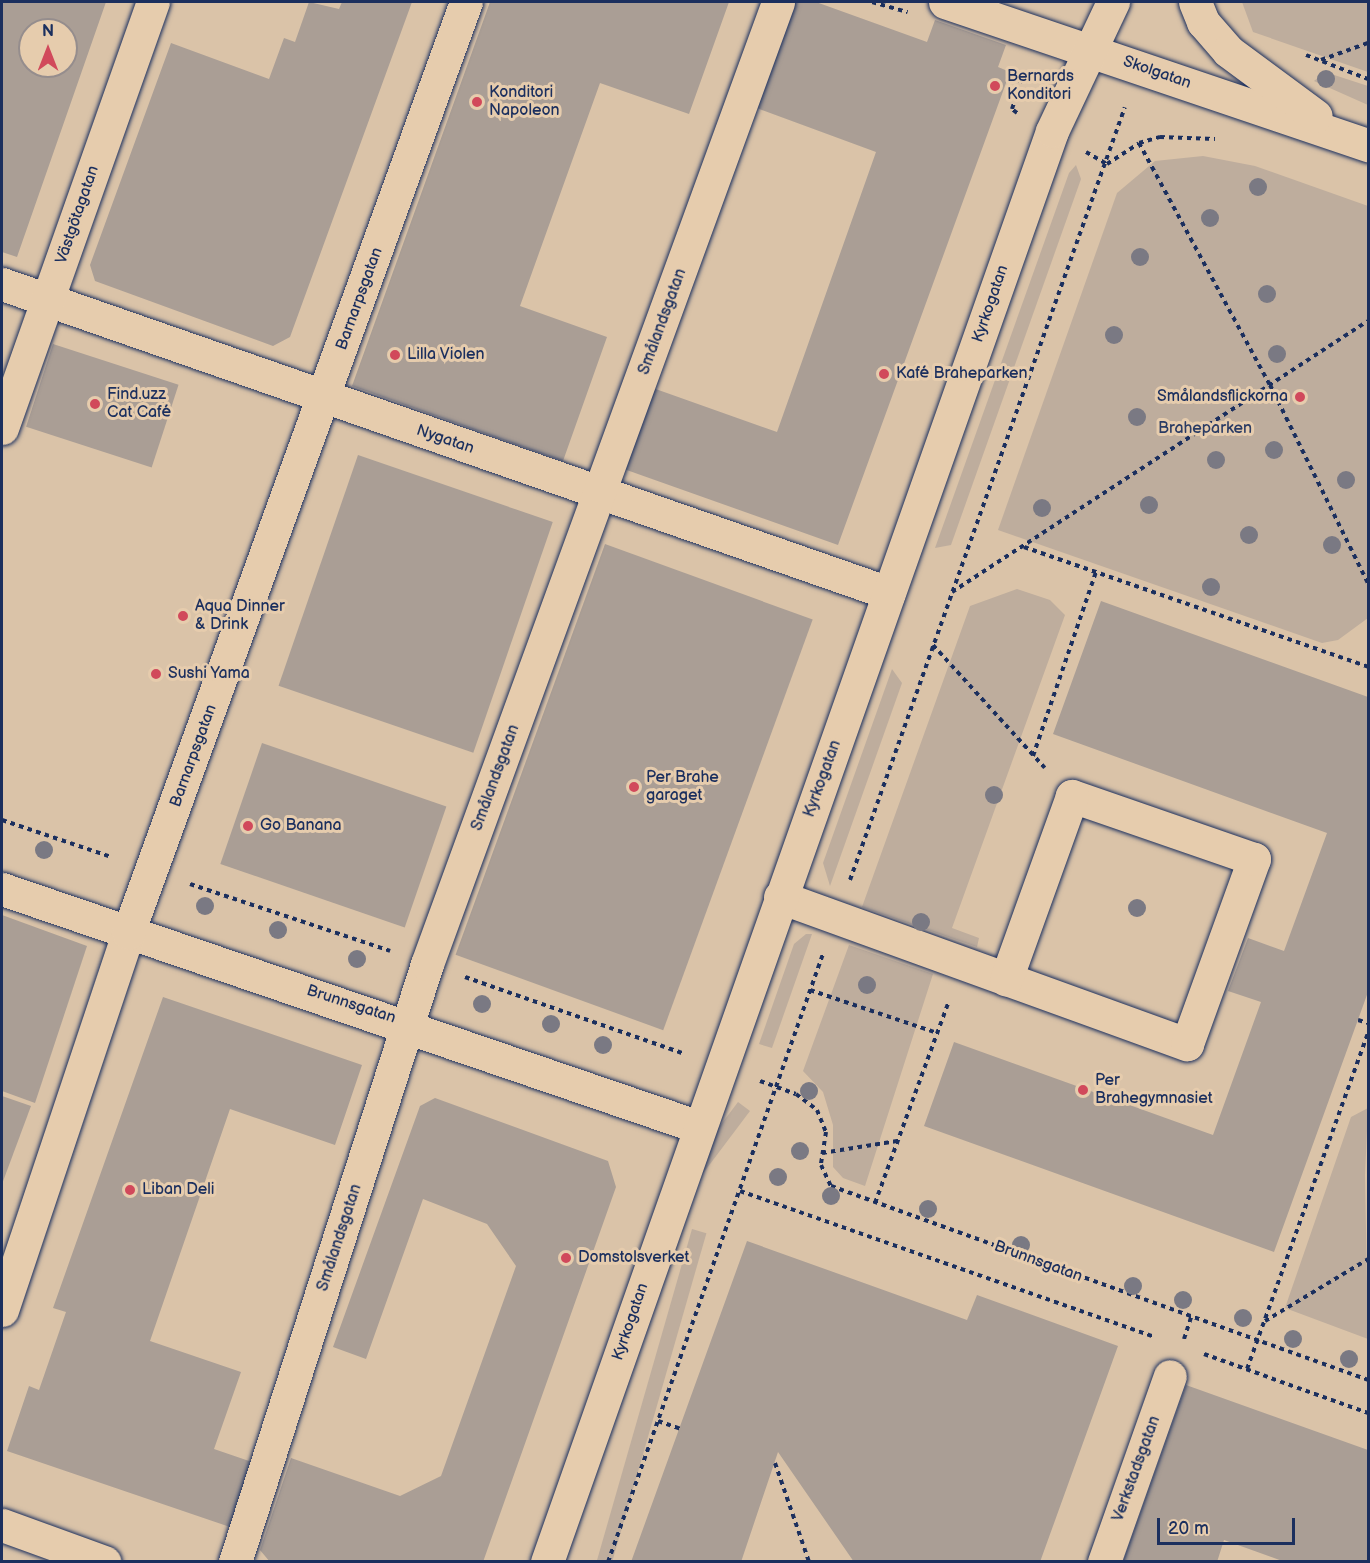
<!DOCTYPE html>
<html>
<head>
<meta charset="utf-8">
<style>
	body { margin:0 }
	#map { position:relative; width:1370px; height:1563px; overflow:hidden; background:#dac3a8; font-family:"Balsamiq Sans",sans-serif }
	div>[style] { position:absolute }
	.green>* { inset:0; background:#bead9d; transform-origin:0 0 }
	.building>* { inset:0; background:#aa9e95; transform-origin:0 0 }
	.path>* { height:4px; margin-top:-2px; transform-origin:0; background:repeating-linear-gradient(90deg,#1b2f5e 0 4.5px,transparent 0 9px) }
	.roads { filter:drop-shadow(0 0 2px #1b2f5e) drop-shadow(0 0 2px #1b2f5e) }
	.minor>* { height:33px; margin:-16.5px; padding:0 16.5px; transform-origin:16.5px; border-radius:16.5px; background:#e6ccad }
	.trees>* { width:18px; height:18px; margin:-9px; border-radius:50%; background:#7a7983 }
	.dots>* { width:16px; height:16px; translate:-50% -50%; box-sizing:border-box; border:3px solid #e6ccad; border-radius:50% }
	span { translate:-50% -50%; white-space:nowrap; text-align:center; line-height:1.15; -webkit-text-stroke:6px #e6ccad; paint-order:stroke }
	.street-label { font-size:16px; color:#1b2f5e }
	.poi-label { font-size:16px; color:#1b2f5e }
	.left { translate:0 -50%; text-align:left }
	.right { translate:-100% -50%; text-align:right }
	.park-label { font-size:16px; color:#2b3c64 }
	.frame { position:absolute; inset:0; border:3px solid #1b2f5e; pointer-events:none }
	.north { position:absolute; left:18px; top:18px; width:60px; height:60px; box-sizing:border-box; background:#e6ccad; border:2px solid #958d8d; border-radius:50%; rotate:0deg; font-size:16px; font-weight:700; line-height:24px; text-align:center; color:#1b2f5e }
	.north::after { content:''; display:block; margin:auto; width:21px; height:27px; background:#d1495b; clip-path:polygon(50% 0,100% 100%,50% 72%,0 100%) }
	.scale { position:absolute; left:1157px; top:1518px; width:138px; height:27px; box-sizing:border-box; border:3px solid #1b2f5e; border-top:0; padding-left:8px; font-size:18px; line-height:21px; white-space:nowrap; color:#1b2f5e; -webkit-text-stroke:4px #e6ccad; paint-order:stroke }
</style>
</head>
<body>
<div id="map">
	<div class="green">
		<div style="clip-path:polygon(1242px 2px,1368px 2px,1368px 72px,1253px 32px)"></div>
		<div style="clip-path:polygon(1325px 72px,1368px 86px,1368px 105px,1314px 81px)"></div>
		<div style="clip-path:polygon(1203px 156px,1255px 166px,1368px 206px,1368px 618px,1338px 640px,1322px 643px,998px 530px,1117px 193px,1155px 161px)"></div>
		<div style="clip-path:polygon(1076px 165px,1081px 179px,951px 545px,935px 548px,1069px 173px)"></div>
		<div style="clip-path:polygon(1017px 589px,1050px 600px,1065px 615px,952px 928px,979px 938px,977px 947px,862px 907px,970px 606px)"></div>
		<div style="clip-path:polygon(892px 669px,902px 683px,830px 886px,823px 863px)"></div>
		<div style="clip-path:polygon(806px 934px,812px 934px,772px 1048px,759px 1044px,794px 944px)"></div>
		<div style="clip-path:polygon(849px 945px,933px 974px,865px 1186px,843px 1178px,833px 1167px,833px 1125px,823px 1092px,803px 1071px)"></div>
		<div style="left:738px;top:1102px;width:15px;height:81px;rotate:37deg"></div>
		<div style="clip-path:polygon(1368px 1108px,1365px 1175px,1368px 1339px,1285px 1308px,1351px 1117px)"></div>
		<div style="left:692px;top:1229px;width:15px;height:352px;rotate:16deg"></div>
	</div>
	<div class="building">
		<div style="clip-path:polygon(evenodd,2px 2px,106px 2px,17px 257px,2px 252px,2px 2px,30px 30px,66px 30px,66px 66px,30px 66px,30px 30px)"></div>
		<div style="clip-path:polygon(309px 2px,339px 9px,342px 2px,412px 2px,290px 337px,273px 346px,95px 281px,90px 265px,171px 43px,269px 79px,284px 38px,295px 42px)"></div>
		<div style="clip-path:polygon(490px 2px,729px 2px,689px 114px,600px 83px,520px 306px,607px 337px,563px 461px,352px 386px)"></div>
		<div style="clip-path:polygon(792px 2px,816px 2px,927px 42px,935px 20px,1006px 45px,998px 67px,1010px 72px,838px 545px,621px 468px,650px 387px,777px 432px,876px 152px,754px 107px)"></div>
		<div style="left:53px;top:344px;width:132px;height:87px;rotate:18deg"></div>
		<div style="left:358px;top:455px;width:206px;height:244px;rotate:19deg"></div>
		<div style="left:605px;top:544px;width:221px;height:437px;rotate:20deg"></div>
		<div style="clip-path:polygon(1101px 601px,1368px 697px,1368px 992px,1274px 1252px,924px 1126px,954px 1042px,1213px 1135px,1261px 1002px,1228px 991px,1248px 938px,1284px 951px,1327px 833px,1053px 734px)"></div>
		<div style="left:262px;top:743px;width:195px;height:128px;rotate:19deg"></div>
		<div style="clip-path:polygon(2px 915px,87px 946px,35px 1103px,2px 1091px)"></div>
		<div style="clip-path:polygon(163px 997px,362px 1065px,335px 1145px,230px 1109px,150px 1341px,241px 1372px,214px 1449px,252px 1462px,230px 1527px,7px 1451px,29px 1386px,39px 1390px,66px 1312px,53px 1308px)"></div>
		<div style="clip-path:polygon(2px 1096px,31px 1106px,2px 1184px)"></div>
		<div style="clip-path:polygon(435px 1098px,608px 1161px,616px 1187px,483px 1562px,270px 1562px,260px 1550px,291px 1458px,400px 1496px,441px 1476px,516px 1266px,487px 1224px,423px 1199px,366px 1359px,333px 1347px,420px 1106px)"></div>
		<div style="clip-path:polygon(747px 1241px,967px 1320px,977px 1295px,1118px 1346px,1040px 1562px,854px 1562px,778px 1452px,741px 1562px,631px 1562px)"></div>
		<div style="clip-path:polygon(1186px 1385px,1368px 1450px,1368px 1562px,1285px 1562px,1224px 1540px,1217px 1562px,1123px 1562px)"></div>
	</div>
	<div class="path">
		<div style="left:872px;top:2px;width:37px;rotate:16deg"></div>
		<div style="left:1306px;top:55px;width:66px;rotate:21.2deg"></div>
		<div style="left:1321px;top:60px;width:50px;rotate:-19.9deg"></div>
		<div style="left:1017px;top:113px;width:6px;rotate:-141deg"></div>
		<div style="left:1012px;top:109px;width:40px;rotate:-72deg"></div>
		<div style="left:1139px;top:143px;width:275px;rotate:61.6deg"></div>
		<div style="left:1270px;top:385px;width:221px;rotate:63.7deg"></div>
		<div style="left:1086px;top:152px;width:24px;rotate:30deg"></div>
		<div style="left:1107px;top:164px;width:38px;rotate:-33deg"></div>
		<div style="left:1139px;top:143px;width:22px;rotate:-16deg"></div>
		<div style="left:1160px;top:137px;width:55px;rotate:2.1deg"></div>
		<div style="left:1024px;top:547px;width:364px;rotate:19.2deg"></div>
		<div style="left:952px;top:592px;width:496px;rotate:-33.1deg"></div>
		<div style="left:933px;top:645px;width:166px;rotate:47.7deg"></div>
		<div style="left:1033px;top:756px;width:194px;rotate:-71.1deg"></div>
		<div style="left:2px;top:820px;width:115px;rotate:18.7deg"></div>
		<div style="left:850px;top:880px;width:820px;rotate:-70.42deg"></div>
		<div style="left:190px;top:884px;width:211px;rotate:18.5deg"></div>
		<div style="left:465px;top:977px;width:233px;rotate:19.3deg"></div>
		<div style="left:810px;top:990px;width:134px;rotate:18.7deg"></div>
		<div style="left:1358px;top:1020px;width:10px;rotate:17deg"></div>
		<div style="left:760px;top:1081px;width:38px;rotate:20deg"></div>
		<div style="left:796px;top:1094px;width:26px;rotate:37deg"></div>
		<div style="left:817px;top:1110px;width:24px;rotate:68deg"></div>
		<div style="left:826px;top:1132px;width:33px;rotate:99deg"></div>
		<div style="left:821px;top:1165px;width:23px;rotate:65deg"></div>
		<div style="left:831px;top:1186px;width:571px;rotate:19.86deg"></div>
		<div style="left:822px;top:1153px;width:76px;rotate:-9.1deg"></div>
		<div style="left:740px;top:1191px;width:440px;rotate:19.4deg"></div>
		<div style="left:875px;top:1203px;width:215px;rotate:-69.9deg"></div>
		<div style="left:1265px;top:1321px;width:120px;rotate:-31deg"></div>
		<div style="left:1184px;top:1339px;width:23px;rotate:-72deg"></div>
		<div style="left:1204px;top:1354px;width:174px;rotate:19.8deg"></div>
		<div style="left:1247px;top:1369px;width:358px;rotate:-70.2deg"></div>
		<div style="left:658px;top:1421px;width:24px;rotate:19deg"></div>
		<div style="left:775px;top:1463px;width:105px;rotate:71deg"></div>
		<div style="left:608px;top:1562px;width:645px;rotate:-70.53deg"></div>
	</div>
	<div class="roads">
		<div class="minor">
			<div style="left:945px;top:2px;width:447px;rotate:18.7deg"></div>
			<div style="left:1195px;top:2px;width:22px;rotate:68deg"></div>
			<div style="left:1203px;top:22px;width:38px;rotate:49deg"></div>
			<div style="left:1228px;top:51px;width:109px;rotate:36.5deg"></div>
			<div style="left:2px;top:284px;width:939px;rotate:19.21deg"></div>
			<div style="left:2px;top:428px;width:452px;rotate:-70.5deg"></div>
			<div style="left:2px;top:889px;width:737px;rotate:18.85deg"></div>
			<div style="left:780px;top:897px;width:433px;rotate:19.9deg"></div>
			<div style="left:1187px;top:1044px;width:197px;rotate:-70.1deg"></div>
			<div style="left:1254px;top:859px;width:193px;rotate:-160.9deg"></div>
			<div style="left:1072px;top:796px;width:195px;rotate:109.8deg"></div>
			<div style="left:2px;top:1310px;width:397px;rotate:-71.5deg"></div>
			<div style="left:128px;top:933px;width:990px;rotate:-70.05deg"></div>
			<div style="left:2px;top:1525px;width:109px;rotate:19.9deg"></div>
			<div style="left:235px;top:1562px;width:628px;rotate:-72.2deg"></div>
			<div style="left:427px;top:964px;width:1024px;rotate:-69.95deg"></div>
			<div style="left:547px;top:1562px;width:1517px;rotate:-70.56deg"></div>
			<div style="left:1052px;top:131px;width:143px;rotate:-64.7deg"></div>
			<div style="left:1104px;top:1562px;width:197px;rotate:-70.5deg"></div>
		</div>
	</div>
	<div class="trees">
		<div style="left:1326px;top:79px"></div>
		<div style="left:1258px;top:187px"></div>
		<div style="left:1210px;top:218px"></div>
		<div style="left:1140px;top:257px"></div>
		<div style="left:1267px;top:294px"></div>
		<div style="left:1114px;top:335px"></div>
		<div style="left:1277px;top:354px"></div>
		<div style="left:1137px;top:417px"></div>
		<div style="left:1274px;top:450px"></div>
		<div style="left:1216px;top:460px"></div>
		<div style="left:1346px;top:480px"></div>
		<div style="left:1149px;top:505px"></div>
		<div style="left:1042px;top:508px"></div>
		<div style="left:1249px;top:535px"></div>
		<div style="left:1332px;top:545px"></div>
		<div style="left:1211px;top:587px"></div>
		<div style="left:994px;top:795px"></div>
		<div style="left:44px;top:850px"></div>
		<div style="left:205px;top:906px"></div>
		<div style="left:1137px;top:908px"></div>
		<div style="left:921px;top:922px"></div>
		<div style="left:278px;top:930px"></div>
		<div style="left:357px;top:959px"></div>
		<div style="left:867px;top:985px"></div>
		<div style="left:482px;top:1004px"></div>
		<div style="left:551px;top:1024px"></div>
		<div style="left:603px;top:1045px"></div>
		<div style="left:809px;top:1091px"></div>
		<div style="left:800px;top:1151px"></div>
		<div style="left:778px;top:1177px"></div>
		<div style="left:831px;top:1196px"></div>
		<div style="left:928px;top:1209px"></div>
		<div style="left:1021px;top:1245px"></div>
		<div style="left:1133px;top:1286px"></div>
		<div style="left:1183px;top:1300px"></div>
		<div style="left:1243px;top:1318px"></div>
		<div style="left:1293px;top:1339px"></div>
		<div style="left:1349px;top:1359px"></div>
	</div>
	<div class="dots">
		<div style="left:995px;top:86px;background:#d1495b"></div>
		<div style="left:477px;top:102px;background:#d1495b"></div>
		<div style="left:395px;top:355px;background:#d1495b"></div>
		<div style="left:884px;top:374px;background:#d1495b"></div>
		<div style="left:1300px;top:397px;background:#d1495b"></div>
		<div style="left:95px;top:404px;background:#d1495b"></div>
		<div style="left:183px;top:616px;background:#d1495b"></div>
		<div style="left:156px;top:674px;background:#d1495b"></div>
		<div style="left:634px;top:787px;background:#d1495b"></div>
		<div style="left:248px;top:826px;background:#d1495b"></div>
		<div style="left:1083px;top:1090px;background:#d1495b"></div>
		<div style="left:130px;top:1190px;background:#d1495b"></div>
		<div style="left:566px;top:1258px;background:#d1495b"></div>
	</div>
	<div class="street-label">
		<span style="left:1157px;top:73px;rotate:19deg">Skolgatan</span>
		<span style="left:78px;top:215px;rotate:-71deg">Västgötagatan</span>
		<span style="left:360px;top:299px;rotate:-70deg">Barnarpsgatan</span>
		<span style="left:991px;top:304px;rotate:-71deg">Kyrkogatan</span>
		<span style="left:663px;top:322px;rotate:-70deg">Smålandsgatan</span>
		<span style="left:445px;top:440px;rotate:19deg">Nygatan</span>
		<span style="left:194px;top:756px;rotate:-70deg">Barnarpsgatan</span>
		<span style="left:496px;top:778px;rotate:-70deg">Smålandsgatan</span>
		<span style="left:823px;top:779px;rotate:-70deg">Kyrkogatan</span>
		<span style="left:351px;top:1005px;rotate:18deg">Brunnsgatan</span>
		<span style="left:340px;top:1238px;rotate:-72deg">Smålandsgatan</span>
		<span style="left:1038px;top:1262px;rotate:20deg">Brunnsgatan</span>
		<span style="left:631px;top:1322px;rotate:-71deg">Kyrkogatan</span>
		<span style="left:1137px;top:1469px;rotate:-70deg">Verkstadsgatan</span>
	</div>
	<div class="poi-label">
		<span class="left" style="left:1007px;top:86px">Bernards<br>Konditori</span>
		<span class="left" style="left:489px;top:102px">Konditori<br>Napoleon</span>
		<span class="left" style="left:407px;top:355px">Lilla Violen</span>
		<span class="left" style="left:896px;top:374px">Kafé Braheparken</span>
		<span class="left" style="left:107px;top:404px">Find.uzz<br>Cat Café</span>
		<span class="right" style="left:1288px;top:397px">Smålandsflickorna</span>
		<span class="left" style="left:195px;top:616px">Aqua Dinner<br>&amp; Drink</span>
		<span class="left" style="left:168px;top:674px">Sushi Yama</span>
		<span class="left" style="left:646px;top:787px">Per Brahe<br>garaget</span>
		<span class="left" style="left:260px;top:826px">Go Banana</span>
		<span class="left" style="left:1095px;top:1090px">Per<br>Brahegymnasiet</span>
		<span class="left" style="left:142px;top:1190px">Liban Deli</span>
		<span class="left" style="left:578px;top:1258px">Domstolsverket</span>
	</div>
	<div class="park-label">
		<span style="left:1205px;top:429px">Braheparken</span>
	</div>
	<div class="frame"></div>
	<div class="north">N</div>
	<div class="scale">20 m</div>
</div>
</body>
</html>
